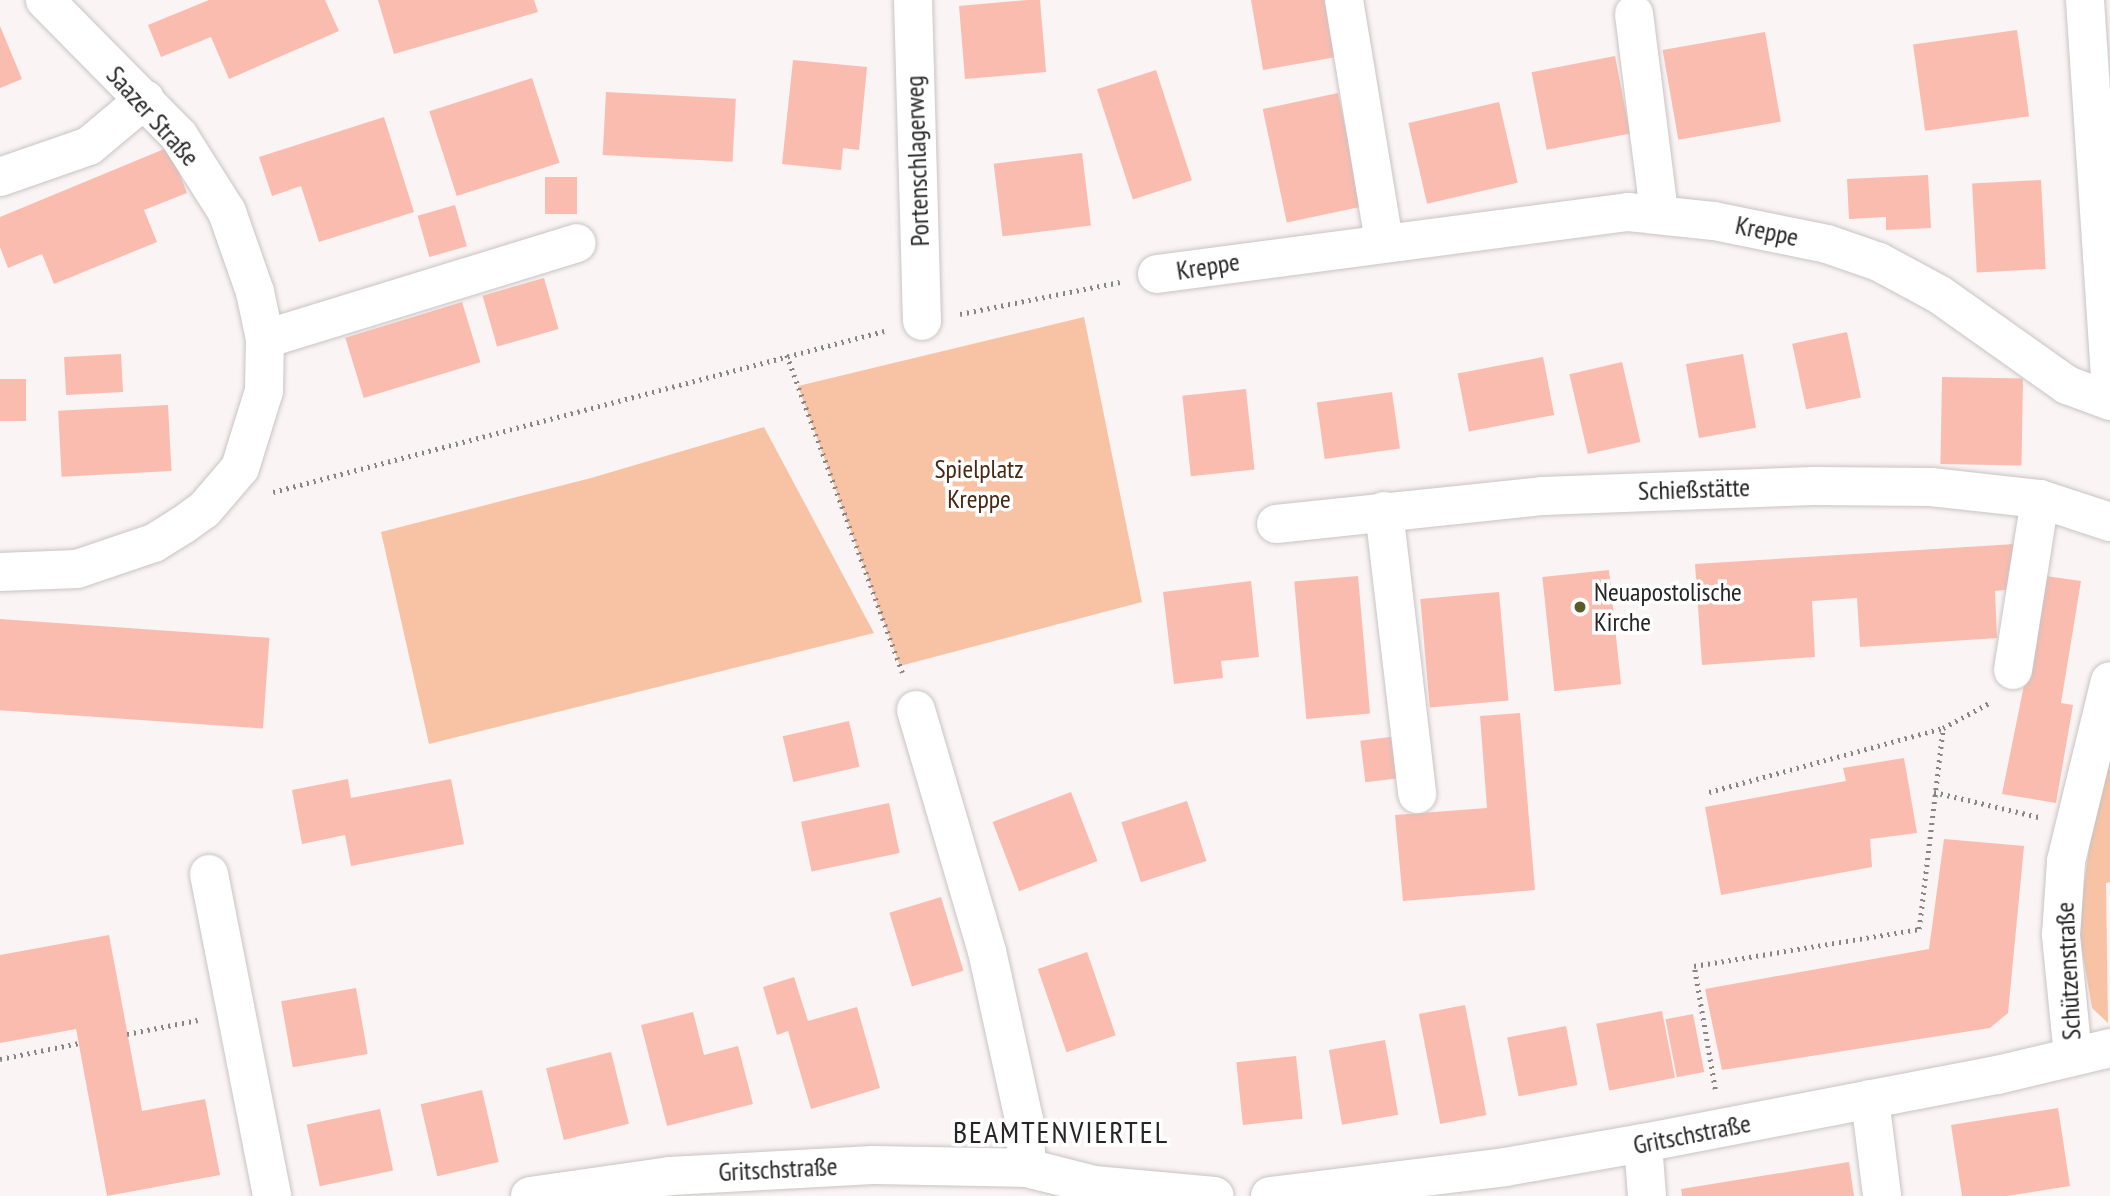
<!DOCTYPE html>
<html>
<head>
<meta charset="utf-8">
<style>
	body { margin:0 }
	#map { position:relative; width:2110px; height:1196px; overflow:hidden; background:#faf4f4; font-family:"PT Sans Narrow",sans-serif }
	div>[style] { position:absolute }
	.green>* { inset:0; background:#f8c3a4 }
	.building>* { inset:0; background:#fabcaf; transform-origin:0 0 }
	.path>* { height:4.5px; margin-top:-2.25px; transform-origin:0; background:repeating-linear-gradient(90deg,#888585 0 2px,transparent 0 7px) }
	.roads { filter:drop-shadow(0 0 2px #cac3c4) drop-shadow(0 0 2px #cac3c4) }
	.minor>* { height:38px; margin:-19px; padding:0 19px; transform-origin:19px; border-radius:19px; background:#fff }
	.dots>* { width:19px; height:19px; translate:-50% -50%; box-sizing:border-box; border:4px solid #fff; border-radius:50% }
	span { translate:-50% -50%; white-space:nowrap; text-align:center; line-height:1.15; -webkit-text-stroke:7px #fff; paint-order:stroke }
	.street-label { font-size:26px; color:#272525 }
	.park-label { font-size:26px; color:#492710 }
	.poi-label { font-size:26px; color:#272525 }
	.left { translate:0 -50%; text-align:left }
	.quarter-label { font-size:30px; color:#272525; letter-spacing:2px }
</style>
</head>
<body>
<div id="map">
	<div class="green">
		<div style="clip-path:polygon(1084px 317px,1142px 602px,900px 666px,798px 386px)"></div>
		<div style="clip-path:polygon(764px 427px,874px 633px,429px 744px,381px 532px,591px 478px)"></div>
		<div style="clip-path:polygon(2110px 756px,2110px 882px,2106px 883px,2108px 1023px,2092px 1008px,2078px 926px,2091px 834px)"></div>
	</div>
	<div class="building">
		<div style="clip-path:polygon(209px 0,325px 0,339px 31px,229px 79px,211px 37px,161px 57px,148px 25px)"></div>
		<div style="clip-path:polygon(378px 0,534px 0,538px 12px,394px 54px)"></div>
		<div style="clip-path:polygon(1028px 0,1040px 0,1046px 72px,965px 79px,959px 6px)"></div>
		<div style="clip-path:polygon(1251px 0,1326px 0,1336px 57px,1263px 70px)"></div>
		<div style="clip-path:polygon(0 26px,22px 79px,0 88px)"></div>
		<div style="left:2017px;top:30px;width:87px;height:105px;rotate:82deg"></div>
		<div style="left:1765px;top:32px;width:91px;height:104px;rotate:80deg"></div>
		<div style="left:1615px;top:56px;width:79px;height:85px;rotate:79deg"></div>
		<div style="clip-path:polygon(793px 60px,867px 67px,859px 150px,843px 148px,841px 170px,782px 164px)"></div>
		<div style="left:1156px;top:70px;width:116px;height:62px;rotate:72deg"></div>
		<div style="left:532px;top:78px;width:89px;height:108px;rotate:72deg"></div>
		<div style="left:606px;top:92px;width:130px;height:63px;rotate:3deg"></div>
		<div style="left:1338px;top:93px;width:116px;height:77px;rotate:78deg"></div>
		<div style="left:1499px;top:102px;width:83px;height:93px;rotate:77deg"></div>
		<div style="clip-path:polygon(384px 117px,414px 212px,319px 242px,301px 186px,272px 196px,259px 157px)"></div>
		<div style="clip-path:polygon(169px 147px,187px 193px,144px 210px,157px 242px,54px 284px,42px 254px,8px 268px,0 247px,0 217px)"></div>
		<div style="left:1082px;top:153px;width:73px;height:89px;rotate:83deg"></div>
		<div style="clip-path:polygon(1928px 175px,1931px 228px,1886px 230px,1886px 217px,1849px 219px,1847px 179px)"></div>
		<div style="left:545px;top:177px;width:32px;height:37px"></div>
		<div style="left:2041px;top:180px;width:89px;height:69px;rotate:87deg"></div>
		<div style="left:455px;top:205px;width:43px;height:39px;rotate:74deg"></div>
		<div style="left:544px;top:278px;width:53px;height:64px;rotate:74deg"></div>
		<div style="left:462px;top:302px;width:63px;height:122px;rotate:73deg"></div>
		<div style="left:1847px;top:332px;width:67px;height:56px;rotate:78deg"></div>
		<div style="left:121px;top:354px;width:38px;height:57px;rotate:87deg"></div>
		<div style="left:1743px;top:354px;width:75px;height:58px;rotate:80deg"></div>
		<div style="left:1543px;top:357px;width:59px;height:87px;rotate:79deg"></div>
		<div style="left:1622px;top:362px;width:82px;height:54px;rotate:77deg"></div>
		<div style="left:1942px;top:377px;width:81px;height:87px;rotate:1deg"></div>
		<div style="left:0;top:379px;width:26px;height:42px"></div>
		<div style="left:1246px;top:389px;width:81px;height:64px;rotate:84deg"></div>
		<div style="left:1392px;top:392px;width:57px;height:76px;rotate:82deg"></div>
		<div style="left:168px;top:405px;width:66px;height:110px;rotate:87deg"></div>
		<div style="clip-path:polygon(2015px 544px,2014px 589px,1995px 591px,1997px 638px,1860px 647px,1857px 598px,1812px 601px,1815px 657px,1702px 665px,1695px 564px)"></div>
		<div style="left:1609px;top:570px;width:115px;height:67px;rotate:84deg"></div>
		<div style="left:1358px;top:576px;width:138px;height:64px;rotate:85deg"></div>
		<div style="clip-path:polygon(2046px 576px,2081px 581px,2061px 703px,2073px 705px,2056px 803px,2002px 794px)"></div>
		<div style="clip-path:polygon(1251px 581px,1259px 657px,1221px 661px,1223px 678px,1174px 684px,1163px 592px)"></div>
		<div style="left:1499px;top:592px;width:109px;height:79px;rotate:85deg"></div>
		<div style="left:0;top:619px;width:270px;height:91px;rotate:4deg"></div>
		<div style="clip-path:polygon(1520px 713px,1535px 890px,1403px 901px,1395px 815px,1487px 808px,1480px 716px)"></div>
		<div style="left:849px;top:721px;width:47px;height:68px;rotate:77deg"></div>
		<div style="left:1398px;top:736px;width:42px;height:38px;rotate:83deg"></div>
		<div style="clip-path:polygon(1904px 758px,1917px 833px,1870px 839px,1872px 867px,1721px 895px,1705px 807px,1846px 781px,1843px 768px)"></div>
		<div style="clip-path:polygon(348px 779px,351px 798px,451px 779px,464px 844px,351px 866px,345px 835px,302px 844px,292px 790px)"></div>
		<div style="left:1071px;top:792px;width:74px;height:84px;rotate:69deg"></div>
		<div style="left:1187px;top:801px;width:63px;height:69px;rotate:72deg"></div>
		<div style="left:889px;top:803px;width:51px;height:90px;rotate:78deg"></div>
		<div style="clip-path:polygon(1944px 839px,2024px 846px,2008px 1013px,1990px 1028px,1722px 1070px,1705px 989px,1929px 949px)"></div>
		<div style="left:941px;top:897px;width:77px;height:54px;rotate:73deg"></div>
		<div style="clip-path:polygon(109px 935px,142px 1111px,205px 1099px,220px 1175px,107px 1196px,76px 1029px,0 1043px,0 955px)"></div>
		<div style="left:1087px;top:952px;width:88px;height:52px;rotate:71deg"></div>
		<div style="clip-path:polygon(794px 977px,808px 1021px,857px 1007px,880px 1088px,811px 1109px,788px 1031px,777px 1035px,763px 987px)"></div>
		<div style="left:356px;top:988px;width:67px;height:76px;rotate:80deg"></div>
		<div style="left:1465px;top:1005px;width:112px;height:47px;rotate:79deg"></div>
		<div style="left:1662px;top:1011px;width:68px;height:67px;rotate:79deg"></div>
		<div style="clip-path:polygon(693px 1012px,704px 1055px,738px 1046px,753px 1104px,667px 1126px,641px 1025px)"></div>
		<div style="left:1693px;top:1014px;width:59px;height:28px;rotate:79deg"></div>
		<div style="left:1566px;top:1026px;width:60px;height:60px;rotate:79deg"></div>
		<div style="left:1385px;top:1040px;width:76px;height:57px;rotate:80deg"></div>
		<div style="left:611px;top:1052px;width:74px;height:67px;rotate:76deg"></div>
		<div style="left:1296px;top:1056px;width:63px;height:60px;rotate:84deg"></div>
		<div style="left:482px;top:1090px;width:74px;height:63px;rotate:77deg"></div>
		<div style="clip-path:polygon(2058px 1108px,2070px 1186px,2007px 1196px,1962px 1196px,1951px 1125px)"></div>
		<div style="left:380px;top:1109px;width:63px;height:75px;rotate:78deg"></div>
		<div style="clip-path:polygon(1849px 1162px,1854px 1196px,1682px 1196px,1681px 1189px)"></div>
	</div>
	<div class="path">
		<div style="left:960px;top:314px;width:163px;rotate:-11.3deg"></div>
		<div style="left:787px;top:355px;width:338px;rotate:70deg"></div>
		<div style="left:273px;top:492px;width:632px;rotate:-14.76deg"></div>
		<div style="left:1709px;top:792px;width:243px;rotate:-15.3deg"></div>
		<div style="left:1943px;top:728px;width:55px;rotate:-28.4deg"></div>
		<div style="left:1934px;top:792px;width:108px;rotate:13.4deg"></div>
		<div style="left:127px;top:1034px;width:72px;rotate:-11.2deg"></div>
		<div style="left:0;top:1059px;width:81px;rotate:-11.4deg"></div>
		<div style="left:1715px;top:1089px;width:125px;rotate:-99.7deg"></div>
		<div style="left:1694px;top:966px;width:228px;rotate:-9.3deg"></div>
		<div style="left:1919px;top:929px;width:202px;rotate:-83.2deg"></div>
	</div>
	<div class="roads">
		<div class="minor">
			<div style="left:913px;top:0;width:321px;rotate:88.4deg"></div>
			<div style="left:1344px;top:0;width:245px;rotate:80.6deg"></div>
			<div style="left:2085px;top:0;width:376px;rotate:86.2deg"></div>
			<div style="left:1634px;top:14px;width:201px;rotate:82.8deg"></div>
			<div style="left:0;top:177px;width:94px;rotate:-19.2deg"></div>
			<div style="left:89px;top:146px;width:73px;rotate:-40deg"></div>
			<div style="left:1157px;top:274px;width:475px;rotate:-7.5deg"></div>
			<div style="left:1628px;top:212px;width:86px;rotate:6deg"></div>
			<div style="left:1714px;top:221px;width:115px;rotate:11.5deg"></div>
			<div style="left:1827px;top:244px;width:55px;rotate:19.1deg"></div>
			<div style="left:1879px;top:262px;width:69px;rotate:28.4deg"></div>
			<div style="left:1940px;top:295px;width:156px;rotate:35.3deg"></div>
			<div style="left:2067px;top:385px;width:46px;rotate:20.4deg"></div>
			<div style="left:265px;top:339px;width:326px;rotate:-17.1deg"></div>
			<div style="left:1384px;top:511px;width:285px;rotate:83.3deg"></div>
			<div style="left:1276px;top:524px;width:267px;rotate:-6deg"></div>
			<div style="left:1542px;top:496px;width:272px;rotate:-2.1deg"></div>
			<div style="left:1814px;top:486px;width:117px;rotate:0.5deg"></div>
			<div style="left:1931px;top:487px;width:110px;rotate:6.3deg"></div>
			<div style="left:2040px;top:499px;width:74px;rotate:18.2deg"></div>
			<div style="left:0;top:572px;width:77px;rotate:-2.2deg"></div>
			<div style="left:77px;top:569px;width:81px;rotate:-18.7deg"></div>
			<div style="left:154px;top:543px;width:34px;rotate:-32deg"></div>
			<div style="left:183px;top:525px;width:26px;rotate:-36deg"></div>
			<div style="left:204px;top:510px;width:55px;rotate:-49.4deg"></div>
			<div style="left:240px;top:468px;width:81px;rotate:-72.7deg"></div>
			<div style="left:264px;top:391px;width:52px;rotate:-88.9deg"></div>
			<div style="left:265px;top:339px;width:48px;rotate:-102deg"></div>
			<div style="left:255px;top:292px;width:85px;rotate:-109.3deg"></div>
			<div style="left:227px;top:212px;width:90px;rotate:-122.3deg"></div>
			<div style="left:179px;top:136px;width:191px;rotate:-134.6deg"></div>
			<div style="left:2013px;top:670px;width:173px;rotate:-81deg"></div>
			<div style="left:916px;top:710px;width:251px;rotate:73.6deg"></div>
			<div style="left:987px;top:951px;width:172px;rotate:77.6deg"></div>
			<div style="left:1024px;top:1119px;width:49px;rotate:86.5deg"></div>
			<div style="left:209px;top:874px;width:328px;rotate:78.9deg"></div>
			<div style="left:2073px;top:1056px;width:122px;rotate:-95.7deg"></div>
			<div style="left:2061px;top:935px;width:74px;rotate:-86.1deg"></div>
			<div style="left:2066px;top:861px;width:185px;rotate:-76.3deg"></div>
			<div style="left:1870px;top:1099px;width:98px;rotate:82.9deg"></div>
			<div style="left:1643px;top:1143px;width:53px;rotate:85.7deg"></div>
			<div style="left:530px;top:1196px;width:141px;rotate:-8.1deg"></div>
			<div style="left:670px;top:1176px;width:203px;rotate:-3.1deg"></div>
			<div style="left:873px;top:1165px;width:154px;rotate:1.1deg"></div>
			<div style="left:1027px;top:1168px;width:69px;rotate:14.2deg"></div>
			<div style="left:1094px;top:1185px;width:121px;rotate:5.2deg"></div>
			<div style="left:1270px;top:1196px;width:237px;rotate:-7deg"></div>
			<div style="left:1505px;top:1167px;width:140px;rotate:-9.9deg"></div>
			<div style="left:1643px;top:1143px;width:360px;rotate:-10.9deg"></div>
			<div style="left:1997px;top:1075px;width:116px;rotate:-13.4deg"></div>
		</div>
	</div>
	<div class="dots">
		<div style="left:1580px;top:607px;background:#595b28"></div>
	</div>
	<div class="street-label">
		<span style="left:153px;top:116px;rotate:48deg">Saazer Straße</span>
		<span style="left:917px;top:161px;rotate:-92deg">Portenschlagerweg</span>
		<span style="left:1767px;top:231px;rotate:12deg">Kreppe</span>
		<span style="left:1208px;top:266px;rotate:-9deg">Kreppe</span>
		<span style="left:1694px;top:489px;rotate:-2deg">Schießstätte</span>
		<span style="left:2068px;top:971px;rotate:-93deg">Schützenstraße</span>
		<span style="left:1692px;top:1134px;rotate:-11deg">Gritschstraße</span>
		<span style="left:778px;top:1169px;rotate:-3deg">Gritschstraße</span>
	</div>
	<div class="park-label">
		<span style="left:979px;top:484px">Spielplatz<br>Kreppe</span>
	</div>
	<div class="poi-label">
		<span class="left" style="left:1594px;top:607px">Neuapostolische<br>Kirche</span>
	</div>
	<div class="quarter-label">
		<span style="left:1061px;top:1132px">BEAMTENVIERTEL</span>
	</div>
</div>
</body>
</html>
